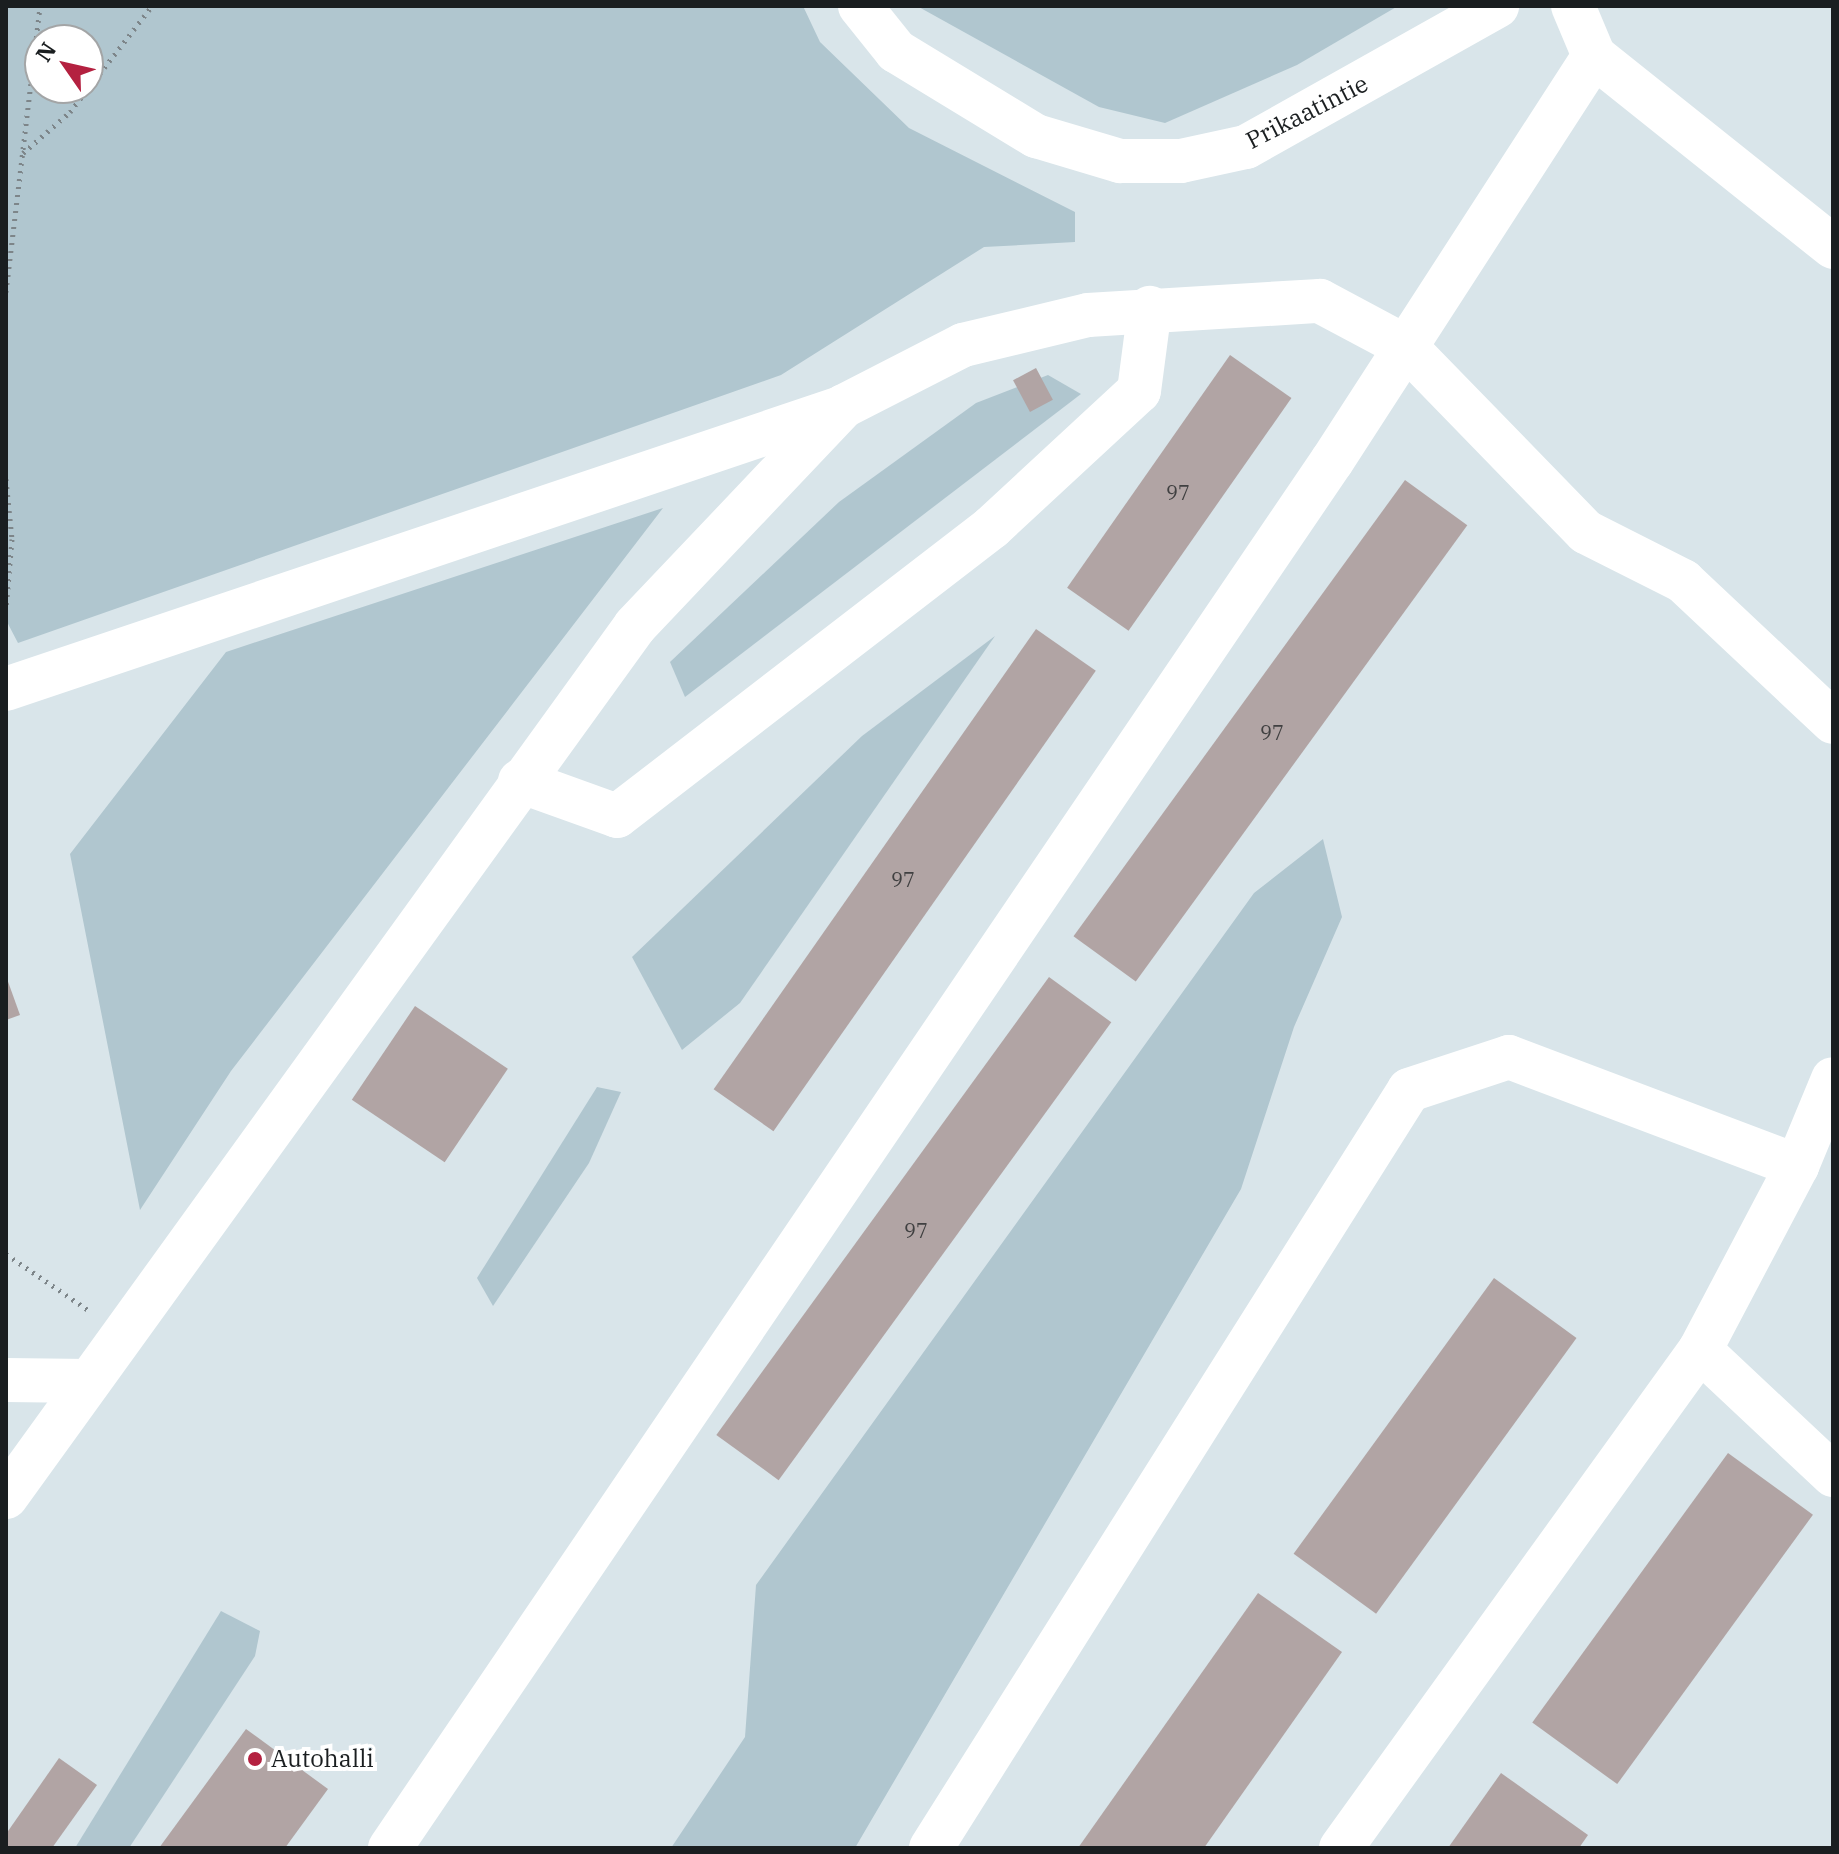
<!DOCTYPE html>
<html>
<head>
<meta charset="utf-8">
<style>
	body { margin:0 }
	#map { position:relative; width:1839px; height:1854px; overflow:hidden; background:#d9e5ea; font-family:"IBM Plex Serif",serif }
	div>[style] { position:absolute }
	.green>* { inset:0; background:#b0c6cf }
	.building>* { inset:0; background:#b1a4a4; transform-origin:0 0 }
	.path>* { height:5px; margin-top:-2.5px; transform-origin:0; background:repeating-linear-gradient(90deg,#7d8589 0 2px,transparent 0 8px) }
	.minor>* { height:44px; margin:-22px; padding:0 22px; transform-origin:22px; border-radius:22px; background:#fff }
	.dots>* { width:22px; height:22px; translate:-50% -50%; box-sizing:border-box; border:4px solid #fff; border-radius:50% }
	span { translate:-50% -50%; white-space:nowrap; text-align:center; line-height:1.15; -webkit-text-stroke:8px #fff; paint-order:stroke }
	.number-label { font-size:20px; color:#404041 }
	.number-label span { -webkit-text-stroke-width:0 }
	.street-label { font-size:24px; color:#1a1e20 }
	.poi-label { font-size:24px; color:#1a1e20 }
	.left { translate:0 -50%; text-align:left }
	.frame { position:absolute; inset:0; border:8px solid #1a1e20; pointer-events:none }
	.north { position:absolute; left:24px; top:24px; width:80px; height:80px; box-sizing:border-box; background:#fff; border:2px solid #a3a5a6; border-radius:50%; rotate:304deg; font-size:22px; font-weight:700; line-height:32px; text-align:center; color:#1a1e20 }
	.north::after { content:''; display:block; margin:auto; width:28px; height:36px; background:#b42140; clip-path:polygon(50% 0,100% 100%,50% 72%,0 100%) }
</style>
</head>
<body>
<div id="map">
	<div class="green">
		<div style="clip-path:polygon(evenodd,6px 6px,803px 6px,820px 42px,909px 128px,1075px 212px,1075px 242px,984px 247px,781px 375px,18px 643px,6px 620px,6px 6px,88px 40px,88px 88px,40px 88px,40px 40px,88px 40px)"></div>
		<div style="clip-path:polygon(917px 6px,1398px 6px,1297px 65px,1165px 123px,1099px 107px)"></div>
		<div style="clip-path:polygon(1048px 375px,1081px 394px,685px 697px,670px 662px,839px 502px,976px 403px)"></div>
		<div style="clip-path:polygon(663px 508px,231px 1071px,140px 1210px,70px 854px,226px 652px)"></div>
		<div style="clip-path:polygon(995px 636px,740px 1003px,682px 1050px,632px 957px,862px 736px)"></div>
		<div style="clip-path:polygon(1323px 839px,1342px 917px,1294px 1027px,1241px 1189px,855px 1848px,671px 1848px,745px 1737px,756px 1585px,1254px 893px)"></div>
		<div style="clip-path:polygon(597px 1087px,621px 1092px,589px 1163px,493px 1306px,477px 1278px)"></div>
		<div style="clip-path:polygon(221px 1611px,260px 1631px,255px 1656px,129px 1848px,75px 1848px)"></div>
	</div>
	<div class="building">
		<div style="left:1230px;top:355px;width:75px;height:284px;rotate:35deg"></div>
		<div style="left:1036px;top:368px;width:36px;height:26px;rotate:62deg"></div>
		<div style="left:1405px;top:480px;width:77px;height:564px;rotate:36deg"></div>
		<div style="left:1036px;top:629px;width:73px;height:562px;rotate:35deg"></div>
		<div style="clip-path:polygon(6px 976px,20px 1015px,6px 1020px)"></div>
		<div style="left:1049px;top:977px;width:77px;height:566px;rotate:36deg"></div>
		<div style="left:415px;top:1006px;width:112px;height:113px;rotate:34deg"></div>
		<div style="left:1494px;top:1278px;width:102px;height:341px;rotate:36deg"></div>
		<div style="left:1728px;top:1453px;width:105px;height:333px;rotate:36deg"></div>
		<div style="clip-path:polygon(1258px 1593px,1342px 1652px,1204px 1848px,1078px 1848px)"></div>
		<div style="clip-path:polygon(246px 1729px,328px 1789px,285px 1848px,159px 1848px)"></div>
		<div style="clip-path:polygon(59px 1758px,97px 1785px,52px 1848px,6px 1848px,6px 1834px)"></div>
		<div style="clip-path:polygon(1501px 1773px,1588px 1835px,1579px 1848px,1448px 1848px)"></div>
	</div>
	<div class="path">
		<div style="left:23px;top:153px;width:62px;rotate:-41.1deg"></div>
		<div style="left:70px;top:112px;width:134px;rotate:-52.3deg"></div>
		<div style="left:6px;top:292px;width:288px;rotate:-83.2deg"></div>
		<div style="left:6px;top:479px;width:60px;rotate:84.3deg"></div>
		<div style="left:12px;top:539px;width:71px;rotate:94.8deg"></div>
		<div style="left:6px;top:1254px;width:103px;rotate:34.3deg"></div>
	</div>
	<div class="minor">
		<div style="left:860px;top:6px;width:58px;rotate:51.3deg"></div>
		<div style="left:896px;top:51px;width:164px;rotate:31.3deg"></div>
		<div style="left:1036px;top:136px;width:88px;rotate:16.6deg"></div>
		<div style="left:1120px;top:161px;width:61px"></div>
		<div style="left:1181px;top:161px;width:66px;rotate:-12.2deg"></div>
		<div style="left:1246px;top:147px;width:288px;rotate:-29.3deg"></div>
		<div style="left:1573px;top:6px;width:54px;rotate:67.2deg"></div>
		<div style="left:1594px;top:56px;width:306px;rotate:38.6deg"></div>
		<div style="left:6px;top:689px;width:878px;rotate:-18.6deg"></div>
		<div style="left:520px;top:781px;width:103px;rotate:19.8deg"></div>
		<div style="left:617px;top:816px;width:473px;rotate:-37.6deg"></div>
		<div style="left:992px;top:527px;width:200px;rotate:-42.8deg"></div>
		<div style="left:1139px;top:391px;width:84px;rotate:-82.5deg"></div>
		<div style="left:1700px;top:1350px;width:183px;rotate:43.2deg"></div>
		<div style="left:6px;top:1380px;width:83px;rotate:0.7deg"></div>
		<div style="left:6px;top:1497px;width:1074px;rotate:-54.16deg"></div>
		<div style="left:635px;top:626px;width:303px;rotate:-46.5deg"></div>
		<div style="left:844px;top:406px;width:134px;rotate:-27.1deg"></div>
		<div style="left:963px;top:345px;width:129px;rotate:-13.5deg"></div>
		<div style="left:1088px;top:315px;width:232px;rotate:-3.5deg"></div>
		<div style="left:1320px;top:301px;width:98px;rotate:28.1deg"></div>
		<div style="left:1406px;top:347px;width:258px;rotate:45.8deg"></div>
		<div style="left:1586px;top:532px;width:109px;rotate:26.8deg"></div>
		<div style="left:1683px;top:581px;width:206px;rotate:43.2deg"></div>
		<div style="left:390px;top:1848px;width:1677px;rotate:-55.82deg"></div>
		<div style="left:1332px;top:461px;width:482px;rotate:-57.1deg"></div>
		<div style="left:931px;top:1848px;width:896px;rotate:-57.76deg"></div>
		<div style="left:1409px;top:1090px;width:105px;rotate:-18.3deg"></div>
		<div style="left:1509px;top:1057px;width:308px;rotate:20.7deg"></div>
		<div style="left:1341px;top:1848px;width:614px;rotate:-54.21deg"></div>
		<div style="left:1700px;top:1350px;width:208px;rotate:-62.2deg"></div>
		<div style="left:1797px;top:1166px;width:94px;rotate:-67.5deg"></div>
	</div>
	<div class="dots">
		<div style="left:255px;top:1759px;background:#b42140"></div>
	</div>
	<div class="number-label">
		<span style="left:1178px;top:492px">97</span>
		<span style="left:1272px;top:732px">97</span>
		<span style="left:903px;top:879px">97</span>
		<span style="left:916px;top:1230px">97</span>
	</div>
	<div class="street-label">
		<span style="left:1307px;top:112px;rotate:-27deg">Prikaatintie</span>
	</div>
	<div class="poi-label">
		<span class="left" style="left:271px;top:1759px">Autohalli</span>
	</div>
	<div class="frame"></div>
	<div class="north">N</div>
</div>
</body>
</html>
